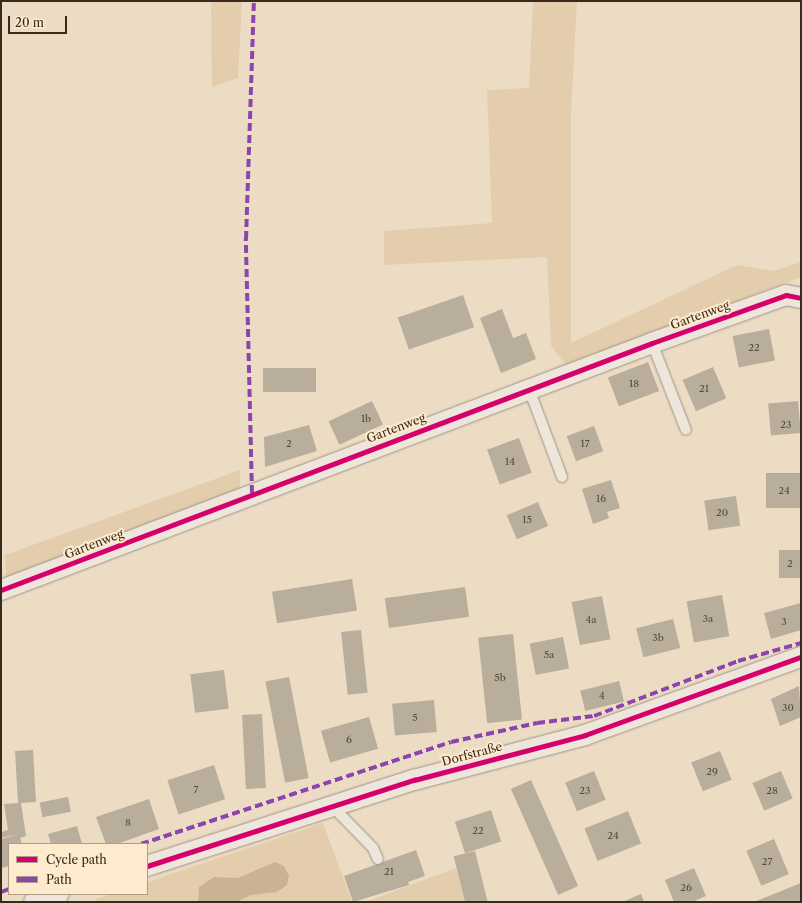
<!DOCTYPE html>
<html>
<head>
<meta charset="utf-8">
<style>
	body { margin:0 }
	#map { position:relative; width:802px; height:903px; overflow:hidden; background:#eddcc4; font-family:"Libre Caslon Text",serif }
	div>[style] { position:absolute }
	.green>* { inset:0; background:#e4cdad }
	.water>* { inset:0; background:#cab394 }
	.building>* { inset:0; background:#b9ad9c; transform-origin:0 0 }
	.roads { filter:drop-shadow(0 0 1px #9e9384) drop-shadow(0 0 1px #9e9384) }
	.lane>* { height:10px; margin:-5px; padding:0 5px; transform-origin:5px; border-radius:5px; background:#eee6da }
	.street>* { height:20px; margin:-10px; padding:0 10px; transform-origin:10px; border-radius:10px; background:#eee6da }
	.quiet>* { height:4px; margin-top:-2px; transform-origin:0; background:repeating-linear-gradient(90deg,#8e44ad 0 8px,transparent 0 12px) }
	.cycleway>* { height:5px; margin:-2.5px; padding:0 2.5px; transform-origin:2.5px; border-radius:2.5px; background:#d6006c }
	span { translate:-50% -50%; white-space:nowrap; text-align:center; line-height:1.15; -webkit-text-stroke:4px #feebce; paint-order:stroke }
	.number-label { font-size:10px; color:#584b3d }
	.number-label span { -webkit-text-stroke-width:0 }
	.street-label { font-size:12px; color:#382a1d }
	.frame { position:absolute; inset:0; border:2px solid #382a1d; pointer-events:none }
	.legend { position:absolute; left:8px; top:843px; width:140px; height:52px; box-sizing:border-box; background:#feebce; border:1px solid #af9e87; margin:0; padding:5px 7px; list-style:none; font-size:12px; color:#382a1d }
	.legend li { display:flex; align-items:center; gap:8px; height:20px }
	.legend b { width:20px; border:1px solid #af9e87 }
	.scale { position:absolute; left:8px; top:16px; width:59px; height:18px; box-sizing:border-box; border:2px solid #382a1d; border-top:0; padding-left:5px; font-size:12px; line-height:14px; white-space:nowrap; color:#382a1d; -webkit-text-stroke:3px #feebce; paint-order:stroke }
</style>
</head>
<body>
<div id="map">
	<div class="green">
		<div style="clip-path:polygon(211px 1px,242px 1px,238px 78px,212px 87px)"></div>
		<div style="clip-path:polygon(533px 1px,577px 1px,571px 113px,571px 343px,737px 265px,774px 271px,801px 262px,801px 277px,566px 365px,551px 346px,547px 257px,384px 265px,384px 231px,492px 223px,487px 90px,529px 88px)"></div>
		<div style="clip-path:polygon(240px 470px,240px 489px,6px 578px,5px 555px)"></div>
		<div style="clip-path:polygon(323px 823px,352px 902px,97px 902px,96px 899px,111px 894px,147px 894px,147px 882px)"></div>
		<div style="clip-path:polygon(456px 868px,465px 902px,365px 902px)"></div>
	</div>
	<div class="water">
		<div style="clip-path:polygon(275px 862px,284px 866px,289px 876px,287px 885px,277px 892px,251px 895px,236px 902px,198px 902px,199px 887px,214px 877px,238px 878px)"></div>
	</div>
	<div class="building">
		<div style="left:463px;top:295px;width:34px;height:69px;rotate:71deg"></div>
		<div style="clip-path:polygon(502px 309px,513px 338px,526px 333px,536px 359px,501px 373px,480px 318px)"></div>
		<div style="left:769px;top:329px;width:32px;height:37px;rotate:79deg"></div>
		<div style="left:648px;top:362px;width:31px;height:43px;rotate:69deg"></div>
		<div style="left:713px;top:367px;width:34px;height:33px;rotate:67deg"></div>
		<div style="left:316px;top:368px;width:24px;height:53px;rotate:90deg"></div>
		<div style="left:372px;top:401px;width:26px;height:48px;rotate:65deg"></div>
		<div style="left:798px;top:401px;width:32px;height:30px;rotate:85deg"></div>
		<div style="clip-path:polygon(309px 425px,317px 451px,265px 467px,264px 437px)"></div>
		<div style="left:594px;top:426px;width:27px;height:29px;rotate:70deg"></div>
		<div style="left:519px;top:438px;width:37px;height:34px;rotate:70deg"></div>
		<div style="left:801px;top:473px;width:35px;height:35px;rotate:90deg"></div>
		<div style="clip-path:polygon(611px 480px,620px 508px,607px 512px,609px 518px,593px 524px,582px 489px)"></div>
		<div style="left:736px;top:496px;width:30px;height:32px;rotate:82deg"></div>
		<div style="left:538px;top:502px;width:26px;height:34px;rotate:67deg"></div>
		<div style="left:779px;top:550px;width:22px;height:28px"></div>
		<div style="left:352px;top:579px;width:32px;height:81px;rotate:81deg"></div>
		<div style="left:465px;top:587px;width:30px;height:81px;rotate:82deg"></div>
		<div style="left:722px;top:595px;width:42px;height:36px;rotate:80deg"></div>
		<div style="left:602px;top:596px;width:44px;height:31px;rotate:79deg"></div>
		<div style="clip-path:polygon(801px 603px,801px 630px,771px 639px,764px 613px)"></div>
		<div style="left:673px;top:619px;width:30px;height:38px;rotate:76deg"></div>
		<div style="left:361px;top:630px;width:63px;height:20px;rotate:84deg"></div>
		<div style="left:513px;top:634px;width:86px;height:35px;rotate:84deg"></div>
		<div style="left:563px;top:637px;width:32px;height:34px;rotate:79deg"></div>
		<div style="left:224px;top:670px;width:39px;height:34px;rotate:83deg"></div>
		<div style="left:289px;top:677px;width:103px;height:24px;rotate:79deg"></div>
		<div style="left:619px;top:681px;width:21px;height:40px;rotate:76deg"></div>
		<div style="clip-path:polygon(799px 686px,801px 717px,780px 726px,771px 699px)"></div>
		<div style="left:434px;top:700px;width:32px;height:42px;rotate:85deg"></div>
		<div style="left:262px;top:714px;width:74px;height:20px;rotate:87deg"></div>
		<div style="left:369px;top:717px;width:33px;height:50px;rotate:74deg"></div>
		<div style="clip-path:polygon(33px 750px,36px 802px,21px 803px,26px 836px,20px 838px,22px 844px,9px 844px,9px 866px,1px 868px,1px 839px,19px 834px,1px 838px,1px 832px,8px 830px,4px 804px,18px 803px,15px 751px)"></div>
		<div style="left:720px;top:751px;width:31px;height:31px;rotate:68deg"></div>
		<div style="left:214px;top:765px;width:36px;height:49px;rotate:72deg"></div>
		<div style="left:594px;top:771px;width:31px;height:31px;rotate:68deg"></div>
		<div style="left:781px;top:771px;width:30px;height:31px;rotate:67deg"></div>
		<div style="left:531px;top:780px;width:116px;height:22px;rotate:66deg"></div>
		<div style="left:68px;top:797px;width:15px;height:29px;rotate:79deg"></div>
		<div style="clip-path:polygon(149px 799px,159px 829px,117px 844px,106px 844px,96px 817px)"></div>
		<div style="left:491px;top:810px;width:33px;height:38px;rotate:72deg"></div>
		<div style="left:628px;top:811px;width:35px;height:47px;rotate:68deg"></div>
		<div style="clip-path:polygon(77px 826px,82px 844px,51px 844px,48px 834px)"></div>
		<div style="left:774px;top:839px;width:38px;height:30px;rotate:67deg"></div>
		<div style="clip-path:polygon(416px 850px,425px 876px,408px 882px,409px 885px,353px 902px,344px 876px)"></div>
		<div style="left:475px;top:851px;width:53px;height:22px;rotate:76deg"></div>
		<div style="clip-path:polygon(694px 868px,706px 896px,692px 902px,674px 902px,665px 880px)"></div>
		<div style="clip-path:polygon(801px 883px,801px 902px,754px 902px)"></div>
		<div style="clip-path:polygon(641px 894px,644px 902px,622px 902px)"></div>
	</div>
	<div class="roads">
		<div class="lane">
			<div style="left:652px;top:343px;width:93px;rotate:68.7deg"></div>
			<div style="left:529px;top:389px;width:94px;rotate:69.4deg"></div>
			<div style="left:332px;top:806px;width:59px;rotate:45.7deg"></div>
			<div style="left:373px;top:848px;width:12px;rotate:66deg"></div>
		</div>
		<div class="street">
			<div style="left:1px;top:590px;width:696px;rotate:-20.78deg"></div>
			<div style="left:652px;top:343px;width:142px;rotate:-19.7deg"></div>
			<div style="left:786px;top:295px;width:15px;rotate:11deg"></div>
			<div style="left:147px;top:866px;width:281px;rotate:-17.9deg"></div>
			<div style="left:414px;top:780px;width:177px;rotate:-14.7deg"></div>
			<div style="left:585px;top:735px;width:230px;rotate:-19.9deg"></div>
			<div style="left:34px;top:902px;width:26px;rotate:-18deg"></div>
		</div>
	</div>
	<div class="quiet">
		<div style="left:252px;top:493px;width:254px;rotate:-91.4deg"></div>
		<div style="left:246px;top:239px;width:238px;rotate:-88.1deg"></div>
		<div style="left:141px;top:844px;width:326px;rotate:-18.2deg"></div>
		<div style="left:451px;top:742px;width:88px;rotate:-12.5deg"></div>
		<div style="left:537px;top:723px;width:57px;rotate:-7deg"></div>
		<div style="left:594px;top:716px;width:154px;rotate:-20.9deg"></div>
		<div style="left:738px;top:661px;width:66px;rotate:-15.9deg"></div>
		<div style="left:1px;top:892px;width:9px;rotate:-21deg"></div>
	</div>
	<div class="cycleway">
		<div style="left:1px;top:590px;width:696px;rotate:-20.78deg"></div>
		<div style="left:652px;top:343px;width:142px;rotate:-19.7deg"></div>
		<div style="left:786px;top:295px;width:15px;rotate:11deg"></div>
		<div style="left:147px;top:866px;width:281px;rotate:-17.9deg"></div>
		<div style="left:414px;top:780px;width:177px;rotate:-14.7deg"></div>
		<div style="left:585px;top:735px;width:230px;rotate:-19.9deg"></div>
	</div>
	<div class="number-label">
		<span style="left:754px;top:348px">22</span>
		<span style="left:634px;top:384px">18</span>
		<span style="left:704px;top:389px">21</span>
		<span style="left:366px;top:419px">1b</span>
		<span style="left:786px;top:425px">23</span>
		<span style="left:289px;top:444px">2</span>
		<span style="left:585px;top:444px">17</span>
		<span style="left:510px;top:462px">14</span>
		<span style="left:784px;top:491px">24</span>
		<span style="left:601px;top:499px">16</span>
		<span style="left:722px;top:513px">20</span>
		<span style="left:527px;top:520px">15</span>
		<span style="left:790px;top:564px">2</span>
		<span style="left:708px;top:619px">3a</span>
		<span style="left:591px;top:620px">4a</span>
		<span style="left:784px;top:622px">3</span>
		<span style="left:658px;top:638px">3b</span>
		<span style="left:549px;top:655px">5a</span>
		<span style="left:500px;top:678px">5b</span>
		<span style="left:602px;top:696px">4</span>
		<span style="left:788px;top:708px">30</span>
		<span style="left:415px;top:718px">5</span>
		<span style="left:349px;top:740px">6</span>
		<span style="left:712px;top:772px">29</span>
		<span style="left:196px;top:790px">7</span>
		<span style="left:585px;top:791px">23</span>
		<span style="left:772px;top:791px">28</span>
		<span style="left:128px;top:823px">8</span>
		<span style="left:478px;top:831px">22</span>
		<span style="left:613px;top:836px">24</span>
		<span style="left:767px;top:862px">27</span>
		<span style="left:389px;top:872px">21</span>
		<span style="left:686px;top:888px">26</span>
	</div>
	<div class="street-label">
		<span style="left:700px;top:315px;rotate:-20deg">Gartenweg</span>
		<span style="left:396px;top:428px;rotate:-21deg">Gartenweg</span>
		<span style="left:94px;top:544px;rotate:-21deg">Gartenweg</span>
		<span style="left:472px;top:754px;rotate:-15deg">Dorfstraße</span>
	</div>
	<div class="frame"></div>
	<ul class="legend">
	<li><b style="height:5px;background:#d6006c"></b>Cycle path</li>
	<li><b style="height:5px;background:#8e44ad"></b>Path</li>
	</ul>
	<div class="scale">20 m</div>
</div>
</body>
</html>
